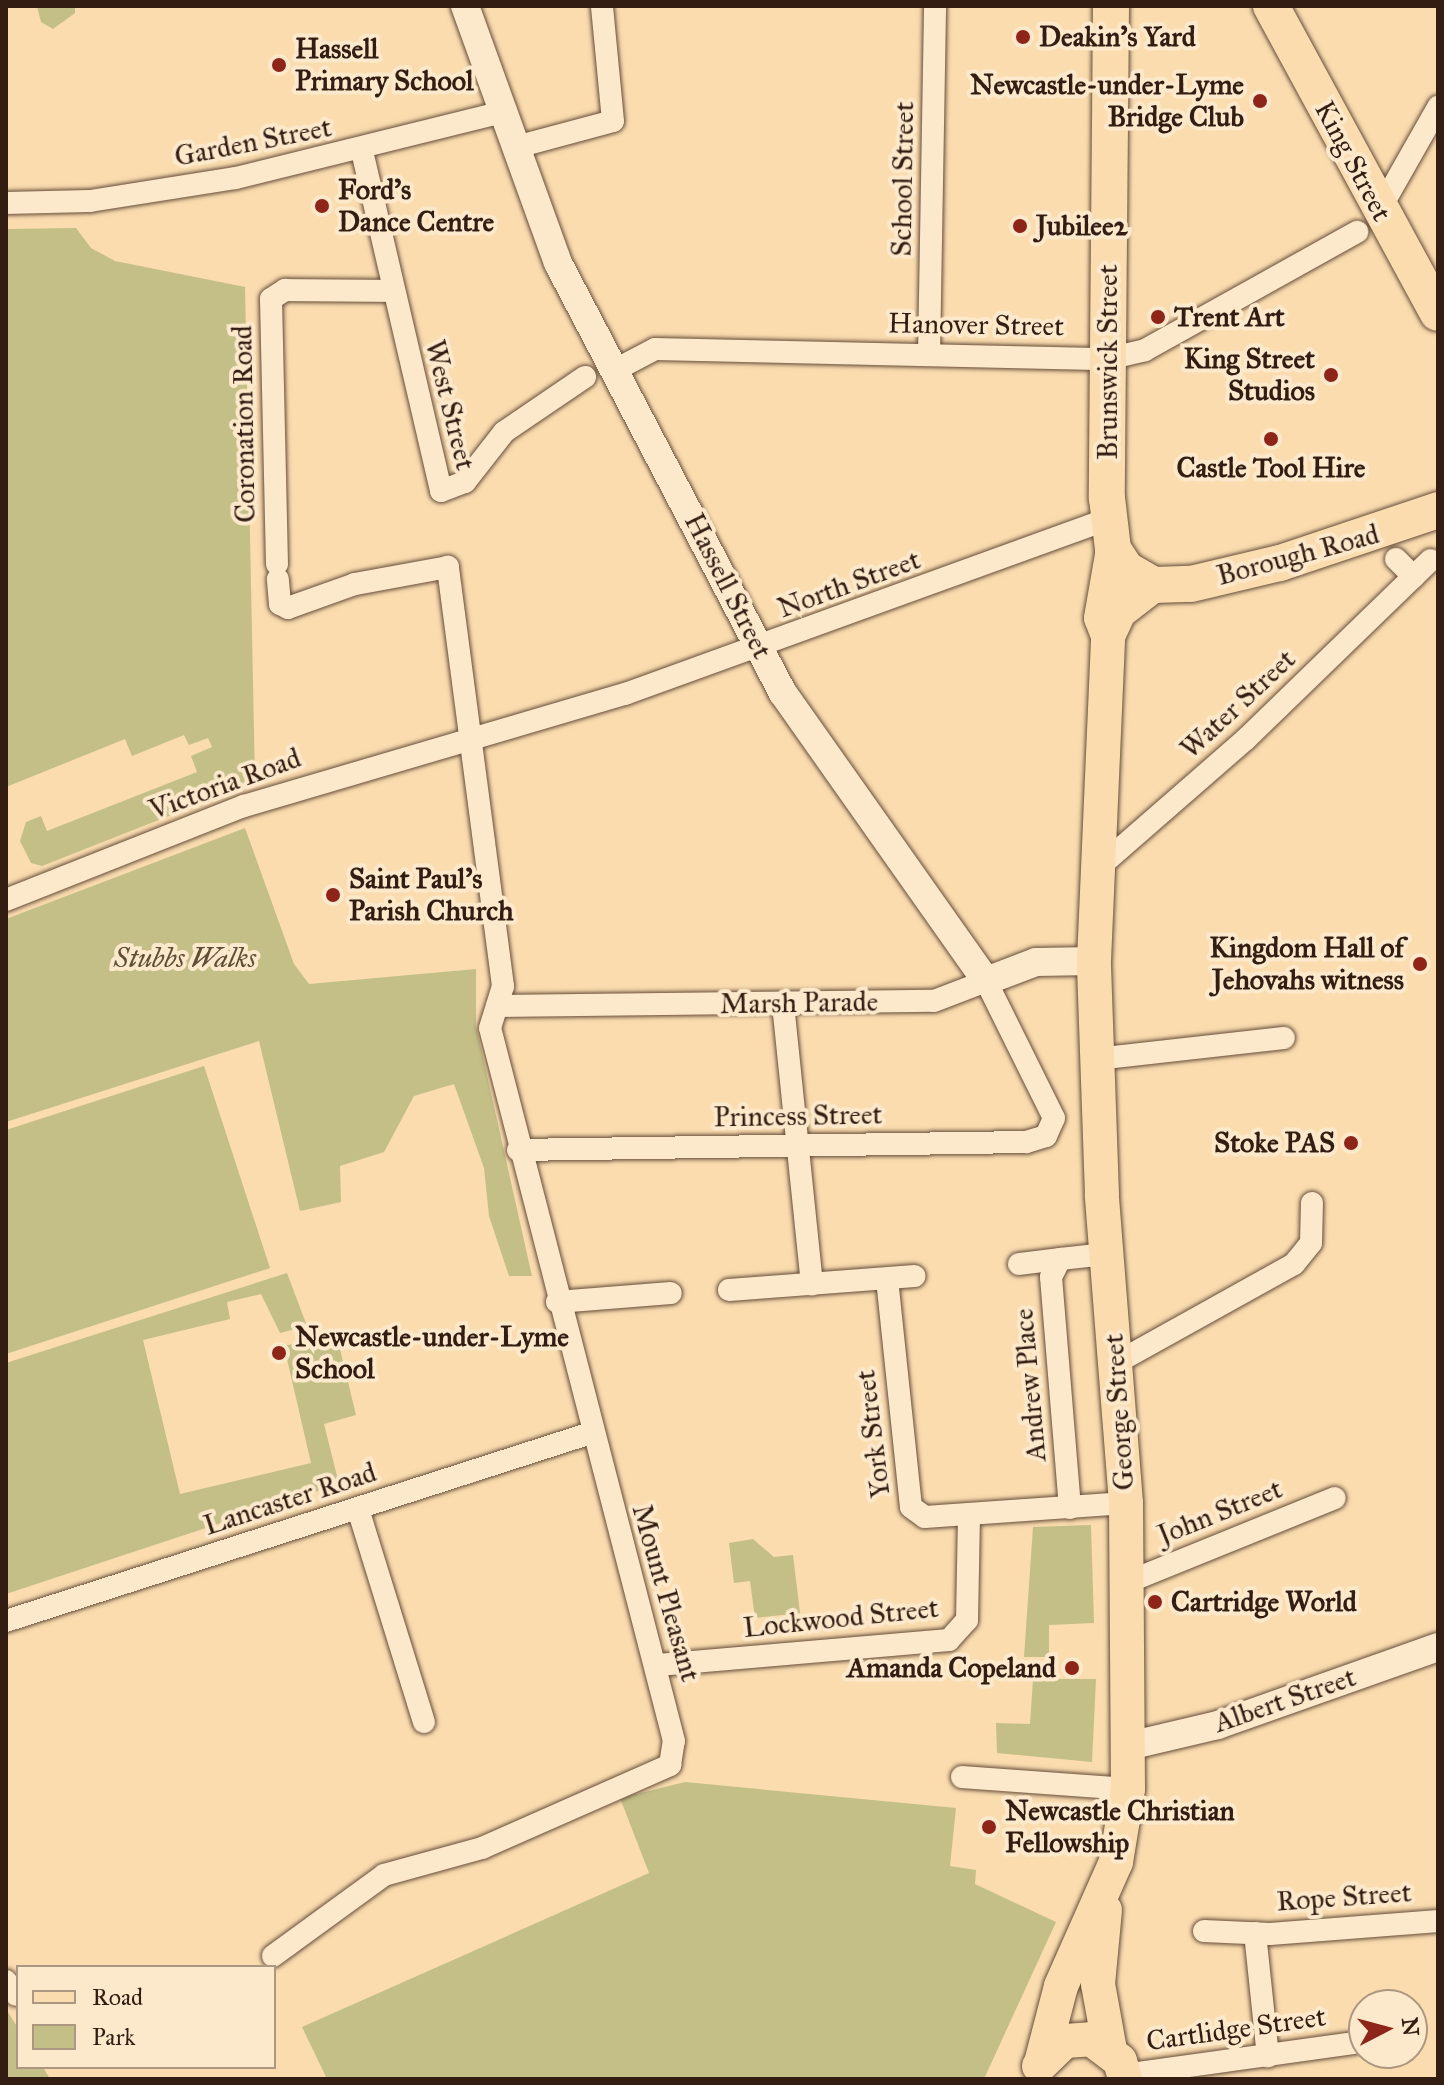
<!DOCTYPE html>
<html>
<head>
<meta charset="utf-8">
<style>
	body { margin:0 }
	#map { position:relative; width:1444px; height:2085px; overflow:hidden; background:#fadcaf; font-family:"IM FELL Great Primer",serif }
	div>[style] { position:absolute }
	.green>* { inset:0; background:#c3bf87 }
	.roads { filter:drop-shadow(0 0 2px #654d3a) drop-shadow(0 0 2px #654d3a) }
	.minor>* { height:22px; margin:-11px; padding:0 11px; transform-origin:11px; border-radius:11px; background:#fce8cb }
	.tertiary>* { height:28px; margin:-14px; padding:0 14px; transform-origin:14px; border-radius:14px; background:#fce8cb }
	.primary>* { height:34px; margin:-17px; padding:0 17px; transform-origin:17px; border-radius:17px; background:#fadcaf }
	.trunk>* { height:36px; margin:-18px; padding:0 18px; transform-origin:18px; border-radius:18px; background:#fadcaf }
	.dots>* { width:22px; height:22px; translate:-50% -50%; box-sizing:border-box; border:4px solid #fce8cb; border-radius:50% }
	span { translate:-50% -50%; white-space:nowrap; text-align:center; line-height:1.15; -webkit-text-stroke:8px #fce8cb; paint-order:stroke }
	.poi-label { font-size:28px; color:#331d13; font-weight:700 }
	.left { translate:0 -50%; text-align:left }
	.right { translate:-100% -50%; text-align:right }
	.street-label { font-size:28px; color:#331d13 }
	.park-label { font-size:28px; color:#5e4e36; font-style:italic }
	.frame { position:absolute; inset:0; border:8px solid #331d13; pointer-events:none }
	.legend { position:absolute; left:16px; top:1965px; width:260px; height:104px; box-sizing:border-box; background:#fce8cb; border:2px solid #ac9781; margin:0; padding:10px 14px; list-style:none; font-size:24px; color:#331d13 }
	.legend li { display:flex; align-items:center; gap:16px; height:40px }
	.legend b { width:40px; border:2px solid #ac9781 }
	.north { position:absolute; left:1348px; top:1989px; width:80px; height:80px; box-sizing:border-box; background:#fce8cb; border:2px solid #ac9781; border-radius:50%; rotate:84deg; font-size:22px; font-weight:700; line-height:32px; text-align:center; color:#331d13 }
	.north::after { content:''; display:block; margin:auto; width:28px; height:36px; background:#8f2418; clip-path:polygon(50% 0,100% 100%,50% 72%,0 100%) }
</style>
</head>
<body>
<div id="map">
	<div class="green">
		<div style="clip-path:polygon(37px 6px,75px 6px,75px 13px,53px 29px,41px 22px)"></div>
		<div style="clip-path:polygon(76px 228px,91px 248px,115px 261px,245px 287px,255px 782px,42px 866px,31px 863px,20px 841px,26px 822px,41px 816px,47px 831px,197px 772px,191px 756px,212px 747px,208px 738px,189px 745px,184px 735px,132px 756px,125px 739px,6px 787px,6px 229px)"></div>
		<div style="clip-path:polygon(245px 828px,294px 964px,309px 984px,476px 969px,476px 1026px,532px 1276px,509px 1276px,489px 1216px,484px 1168px,454px 1084px,414px 1096px,384px 1152px,340px 1166px,341px 1202px,300px 1211px,259px 1041px,6px 1122px,6px 919px)"></div>
		<div style="clip-path:polygon(204px 1066px,270px 1268px,6px 1354px,6px 1130px)"></div>
		<div style="clip-path:polygon(287px 1273px,307px 1326px,280px 1333px,261px 1294px,227px 1302px,230px 1319px,143px 1340px,180px 1494px,311px 1463px,284px 1346px,336px 1333px,356px 1415px,324px 1424px,339px 1484px,6px 1594px,6px 1363px)"></div>
		<div style="clip-path:polygon(1091px 1525px,1094px 1623px,1049px 1625px,1049px 1657px,1024px 1657px,1033px 1527px)"></div>
		<div style="clip-path:polygon(753px 1539px,774px 1557px,793px 1555px,800px 1613px,755px 1618px,750px 1581px,734px 1583px,729px 1543px)"></div>
		<div style="clip-path:polygon(1033px 1679px,1096px 1679px,1092px 1762px,997px 1753px,996px 1723px,1030px 1724px)"></div>
		<div style="clip-path:polygon(685px 1782px,956px 1808px,950px 1866px,976px 1870px,975px 1884px,1056px 1922px,984px 2079px,327px 2079px,302px 2027px,649px 1873px,620px 1798px)"></div>
		<div style="clip-path:polygon(6px 2009px,18px 2028px,18px 2067px,43px 2067px,50px 2079px,6px 2079px)"></div>
	</div>
	<div class="roads">
		<div class="minor">
			<div style="left:520px;top:146px;width:96px;rotate:-15deg"></div>
			<div style="left:613px;top:121px;width:116px;rotate:-95.5deg"></div>
			<div style="left:362px;top:151px;width:349px;rotate:76.9deg"></div>
			<div style="left:441px;top:491px;width:26px;rotate:-21deg"></div>
			<div style="left:465px;top:482px;width:63px;rotate:-52deg"></div>
			<div style="left:504px;top:432px;width:98px;rotate:-34.2deg"></div>
			<div style="left:6px;top:203px;width:84px;rotate:-1.4deg"></div>
			<div style="left:90px;top:201px;width:148px;rotate:-9deg"></div>
			<div style="left:236px;top:178px;width:278px;rotate:-13.9deg"></div>
			<div style="left:1379px;top:211px;width:120px;rotate:-60.4deg"></div>
			<div style="left:929px;top:354px;width:348px;rotate:-89deg"></div>
			<div style="left:617px;top:369px;width:43px;rotate:-27.8deg"></div>
			<div style="left:655px;top:349px;width:452px;rotate:1.3deg"></div>
			<div style="left:1107px;top:359px;width:39px;rotate:-13deg"></div>
			<div style="left:1145px;top:350px;width:243px;rotate:-29.1deg"></div>
			<div style="left:1396px;top:559px;width:25px;rotate:45deg"></div>
			<div style="left:277px;top:564px;width:265px;rotate:-91.3deg"></div>
			<div style="left:271px;top:299px;width:17px;rotate:-33deg"></div>
			<div style="left:285px;top:290px;width:106px;rotate:0.5deg"></div>
			<div style="left:1098px;top:868px;width:196px;rotate:-41.1deg"></div>
			<div style="left:1246px;top:739px;width:257px;rotate:-44.1deg"></div>
			<div style="left:6px;top:900px;width:256px;rotate:-21.6deg"></div>
			<div style="left:244px;top:806px;width:397px;rotate:-16.4deg"></div>
			<div style="left:625px;top:694px;width:514px;rotate:-19.92deg"></div>
			<div style="left:783px;top:1004px;width:282px;rotate:84.1deg"></div>
			<div style="left:497px;top:1006px;width:437px;rotate:-0.7deg"></div>
			<div style="left:934px;top:1001px;width:56px;rotate:-21deg"></div>
			<div style="left:986px;top:981px;width:153px;rotate:63.6deg"></div>
			<div style="left:1054px;top:1118px;width:20px;rotate:114deg"></div>
			<div style="left:1046px;top:1136px;width:21px;rotate:163deg"></div>
			<div style="left:1026px;top:1142px;width:508px;rotate:179.1deg"></div>
			<div style="left:1096px;top:1059px;width:189px;rotate:-6.4deg"></div>
			<div style="left:1019px;top:1264px;width:41px;rotate:-7deg"></div>
			<div style="left:887px;top:1279px;width:229px;rotate:84deg"></div>
			<div style="left:911px;top:1507px;width:17px;rotate:36deg"></div>
			<div style="left:925px;top:1517px;width:201px;rotate:-4deg"></div>
			<div style="left:729px;top:1290px;width:186px;rotate:-4.3deg"></div>
			<div style="left:557px;top:1302px;width:114px;rotate:-4.5deg"></div>
			<div style="left:1116px;top:1363px;width:204px;rotate:-29.1deg"></div>
			<div style="left:1294px;top:1264px;width:27px;rotate:-51deg"></div>
			<div style="left:1311px;top:1243px;width:40px;rotate:-88.6deg"></div>
			<div style="left:1070px;top:1508px;width:232px;rotate:-94.7deg"></div>
			<div style="left:1051px;top:1277px;width:20px;rotate:-63deg"></div>
			<div style="left:1060px;top:1259px;width:46px;rotate:-6.2deg"></div>
			<div style="left:358px;top:1509px;width:223px;rotate:72.8deg"></div>
			<div style="left:1128px;top:1582px;width:223px;rotate:-22.1deg"></div>
			<div style="left:6px;top:1621px;width:614px;rotate:-17.82deg"></div>
			<div style="left:658px;top:1665px;width:292px;rotate:-4.9deg"></div>
			<div style="left:949px;top:1640px;width:27px;rotate:-48deg"></div>
			<div style="left:967px;top:1620px;width:104px;rotate:-88.9deg"></div>
			<div style="left:962px;top:1777px;width:166px;rotate:4.1deg"></div>
			<div style="left:1204px;top:1931px;width:66px;rotate:2.6deg"></div>
			<div style="left:1270px;top:1934px;width:169px;rotate:-4.4deg"></div>
			<div style="left:1255px;top:1933px;width:124px;rotate:84deg"></div>
			<div style="left:273px;top:1956px;width:137px;rotate:-36.1deg"></div>
			<div style="left:384px;top:1875px;width:102px;rotate:-15.4deg"></div>
			<div style="left:482px;top:1848px;width:206px;rotate:-23.8deg"></div>
			<div style="left:670px;top:1765px;width:24px;rotate:-81deg"></div>
			<div style="left:674px;top:1741px;width:736px;rotate:-104.47deg"></div>
			<div style="left:490px;top:1028px;width:44px;rotate:-72.8deg"></div>
			<div style="left:503px;top:986px;width:423px;rotate:-97.5deg"></div>
			<div style="left:448px;top:567px;width:95px;rotate:169.6deg"></div>
			<div style="left:355px;top:584px;width:71px;rotate:160.3deg"></div>
			<div style="left:288px;top:608px;width:9px;rotate:-153deg"></div>
			<div style="left:280px;top:604px;width:25px;rotate:-95deg"></div>
			<div style="left:6px;top:1981px;width:17px;rotate:54deg"></div>
			<div style="left:1124px;top:2075px;width:233px;rotate:-7.9deg"></div>
		</div>
		<div class="tertiary">
			<div style="left:465px;top:6px;width:273px;rotate:70.1deg"></div>
			<div style="left:558px;top:263px;width:485px;rotate:62.4deg"></div>
			<div style="left:783px;top:693px;width:352px;rotate:54.8deg"></div>
			<div style="left:986px;top:981px;width:53px;rotate:-20.8deg"></div>
			<div style="left:1036px;top:962px;width:58px;rotate:-1deg"></div>
			<div style="left:1129px;top:1746px;width:91px;rotate:-13.3deg"></div>
			<div style="left:1218px;top:1725px;width:233px;rotate:-19.5deg"></div>
		</div>
		<div class="primary">
			<div style="left:1108px;top:636px;width:26px;rotate:-65deg"></div>
			<div style="left:1119px;top:612px;width:44px;rotate:-37.6deg"></div>
			<div style="left:1105px;top:1910px;width:74px;rotate:95.4deg"></div>
			<div style="left:1098px;top:1984px;width:67px;rotate:79.7deg"></div>
			<div style="left:1042px;top:2059px;width:75px;rotate:-75.4deg"></div>
			<div style="left:1061px;top:1986px;width:136px;rotate:-66.1deg"></div>
			<div style="left:1116px;top:1862px;width:74px;rotate:-80.7deg"></div>
			<div style="left:1128px;top:1789px;width:286px;rotate:-90.4deg"></div>
			<div style="left:1126px;top:1503px;width:309px;rotate:-94.5deg"></div>
			<div style="left:1102px;top:1195px;width:234px;rotate:-92deg"></div>
			<div style="left:1094px;top:961px;width:325px;rotate:-87.5deg"></div>
			<div style="left:1108px;top:636px;width:19px;rotate:-111deg"></div>
			<div style="left:1101px;top:618px;width:70px;rotate:-80.1deg"></div>
			<div style="left:1039px;top:2066px;width:36px;rotate:-44deg"></div>
			<div style="left:1065px;top:2041px;width:26px;rotate:-4deg"></div>
			<div style="left:1091px;top:2039px;width:36px;rotate:37deg"></div>
			<div style="left:1120px;top:2061px;width:19px;rotate:74deg"></div>
		</div>
		<div class="trunk">
			<div style="left:1111px;top:6px;width:492px;rotate:90.5deg"></div>
			<div style="left:1107px;top:498px;width:51px;rotate:83.3deg"></div>
			<div style="left:1113px;top:549px;width:24px;rotate:57deg"></div>
			<div style="left:1126px;top:569px;width:32px;rotate:30deg"></div>
			<div style="left:1154px;top:585px;width:37px;rotate:-2deg"></div>
			<div style="left:1191px;top:584px;width:91px;rotate:-13.3deg"></div>
			<div style="left:1280px;top:563px;width:167px;rotate:-18.5deg"></div>
			<div style="left:1271px;top:6px;width:349px;rotate:61.5deg"></div>
		</div>
	</div>
	<div class="dots">
		<div style="left:1023px;top:37px;background:#8f2418"></div>
		<div style="left:279px;top:65px;background:#8f2418"></div>
		<div style="left:1260px;top:101px;background:#8f2418"></div>
		<div style="left:322px;top:206px;background:#8f2418"></div>
		<div style="left:1020px;top:226px;background:#8f2418"></div>
		<div style="left:1158px;top:317px;background:#8f2418"></div>
		<div style="left:1331px;top:375px;background:#8f2418"></div>
		<div style="left:1271px;top:439px;background:#8f2418"></div>
		<div style="left:333px;top:895px;background:#8f2418"></div>
		<div style="left:1420px;top:964px;background:#8f2418"></div>
		<div style="left:1351px;top:1143px;background:#8f2418"></div>
		<div style="left:279px;top:1353px;background:#8f2418"></div>
		<div style="left:1155px;top:1602px;background:#8f2418"></div>
		<div style="left:1072px;top:1668px;background:#8f2418"></div>
		<div style="left:989px;top:1827px;background:#8f2418"></div>
	</div>
	<div class="poi-label">
		<span class="left" style="left:1039px;top:37px">Deakin's Yard</span>
		<span class="left" style="left:295px;top:65px">Hassell<br>Primary School</span>
		<span class="right" style="left:1244px;top:101px">Newcastle-under-Lyme<br>Bridge Club</span>
		<span class="left" style="left:338px;top:206px">Ford's<br>Dance Centre</span>
		<span class="left" style="left:1036px;top:226px">Jubilee2</span>
		<span class="left" style="left:1174px;top:317px">Trent Art</span>
		<span class="right" style="left:1315px;top:375px">King Street<br>Studios</span>
		<span style="left:1271px;top:468px">Castle Tool Hire</span>
		<span class="left" style="left:349px;top:895px">Saint Paul's<br>Parish Church</span>
		<span class="right" style="left:1404px;top:964px">Kingdom Hall of<br>Jehovahs witness</span>
		<span class="right" style="left:1335px;top:1143px">Stoke PAS</span>
		<span class="left" style="left:295px;top:1353px">Newcastle-under-Lyme<br>School</span>
		<span class="left" style="left:1171px;top:1602px">Cartridge World</span>
		<span class="right" style="left:1056px;top:1668px">Amanda Copeland</span>
		<span class="left" style="left:1005px;top:1827px">Newcastle Christian<br>Fellowship</span>
	</div>
	<div class="street-label">
		<span style="left:253px;top:142px;rotate:-11deg">Garden Street</span>
		<span style="left:1353px;top:161px;rotate:62deg">King Street</span>
		<span style="left:903px;top:179px;rotate:-89deg">School Street</span>
		<span style="left:976px;top:325px;rotate:1deg">Hanover Street</span>
		<span style="left:1108px;top:362px;rotate:-90deg">Brunswick Street</span>
		<span style="left:450px;top:405px;rotate:76deg">West Street</span>
		<span style="left:244px;top:424px;rotate:-91deg">Coronation Road</span>
		<span style="left:1298px;top:555px;rotate:-15deg">Borough Road</span>
		<span style="left:849px;top:584px;rotate:-20deg">North Street</span>
		<span style="left:728px;top:586px;rotate:63deg">Hassell Street</span>
		<span style="left:1238px;top:704px;rotate:-43deg">Water Street</span>
		<span style="left:225px;top:784px;rotate:-20deg">Victoria Road</span>
		<span style="left:799px;top:1003px;rotate:-1deg">Marsh Parade</span>
		<span style="left:798px;top:1116px;rotate:-1deg">Princess Street</span>
		<span style="left:1030px;top:1385px;rotate:-95deg">Andrew Place</span>
		<span style="left:1119px;top:1412px;rotate:-94deg">George Street</span>
		<span style="left:873px;top:1434px;rotate:-97deg">York Street</span>
		<span style="left:290px;top:1499px;rotate:-18deg">Lancaster Road</span>
		<span style="left:1220px;top:1512px;rotate:-22deg">John Street</span>
		<span style="left:666px;top:1593px;rotate:74deg">Mount Pleasant</span>
		<span style="left:841px;top:1618px;rotate:-6deg">Lockwood Street</span>
		<span style="left:1285px;top:1700px;rotate:-19deg">Albert Street</span>
		<span style="left:1344px;top:1897px;rotate:-4deg">Rope Street</span>
		<span style="left:1236px;top:2029px;rotate:-8deg">Cartlidge Street</span>
	</div>
	<div class="park-label">
		<span style="left:185px;top:958px">Stubbs Walks</span>
	</div>
	<div class="frame"></div>
	<ul class="legend">
	<li><b style="height:10px;background:#fadcaf"></b>Road</li>
	<li><b style="height:22px;background:#c3bf87"></b>Park</li>
	</ul>
	<div class="north">N</div>
</div>
</body>
</html>
